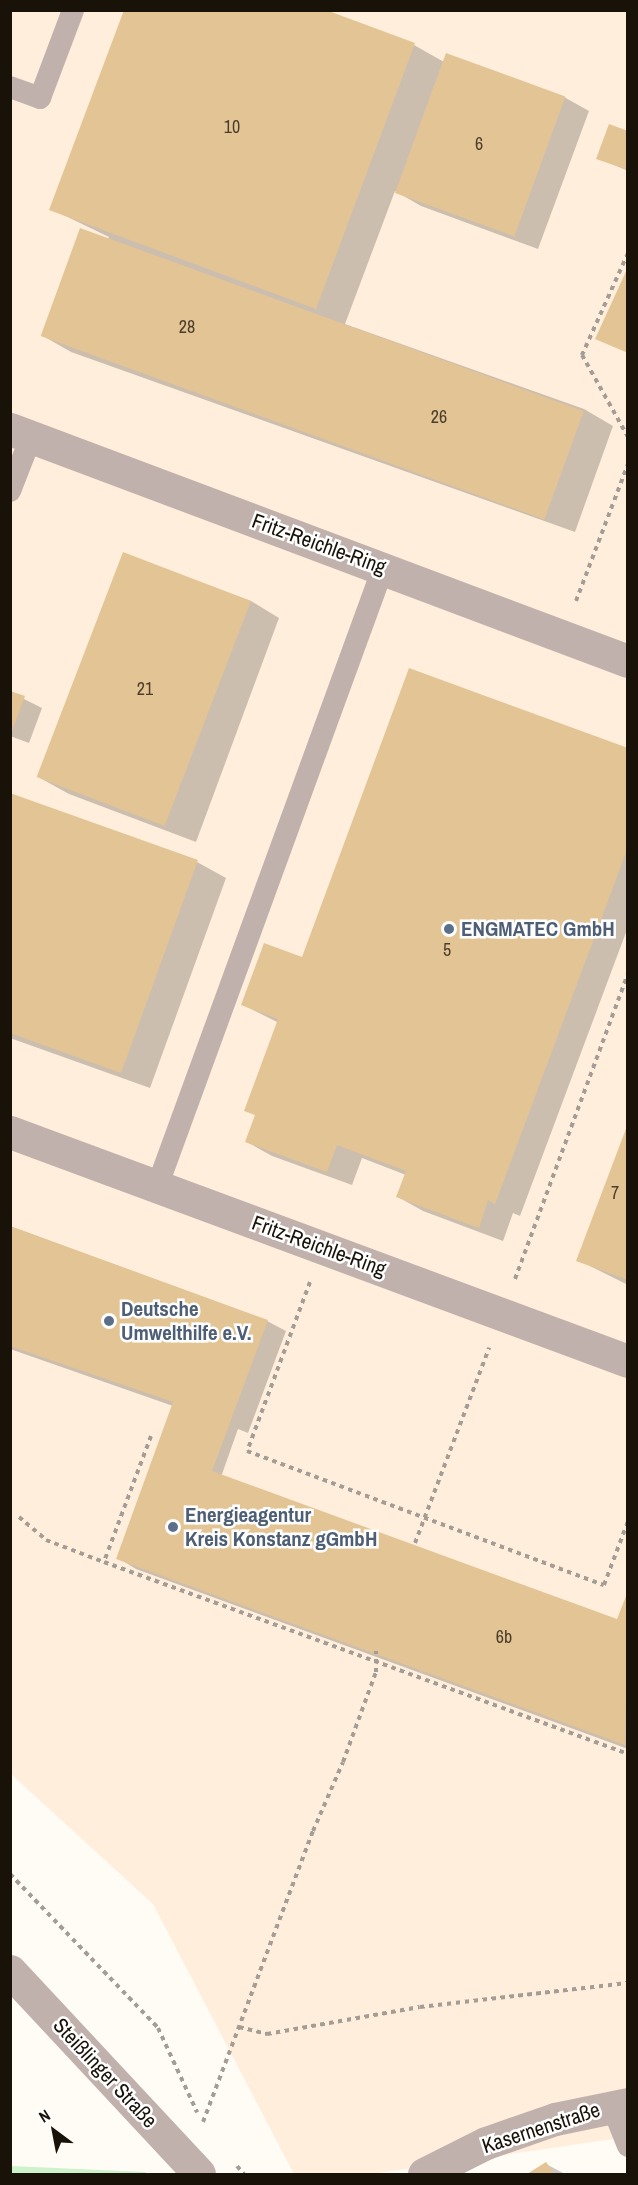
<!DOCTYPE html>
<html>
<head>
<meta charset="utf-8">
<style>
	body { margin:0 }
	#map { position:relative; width:638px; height:2185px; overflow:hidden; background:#fffbf5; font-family:"Archivo Narrow",sans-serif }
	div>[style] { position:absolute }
	.built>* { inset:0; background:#ffeedb }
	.green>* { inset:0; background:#cef3cb }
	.shadow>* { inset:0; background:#0003 }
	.building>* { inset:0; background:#e3c495; transform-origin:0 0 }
	.path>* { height:4px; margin-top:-2px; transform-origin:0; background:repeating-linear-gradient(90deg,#a39d96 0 4.5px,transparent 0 9px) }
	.service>* { height:22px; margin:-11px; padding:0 11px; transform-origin:11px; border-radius:11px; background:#c1b1ad }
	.minor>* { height:33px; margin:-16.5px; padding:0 16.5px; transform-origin:16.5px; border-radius:16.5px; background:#c1b1ad }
	.tertiary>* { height:33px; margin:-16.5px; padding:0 16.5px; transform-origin:16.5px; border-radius:16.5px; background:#c1b1ad }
	.dots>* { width:16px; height:16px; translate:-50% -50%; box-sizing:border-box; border:3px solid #fff; border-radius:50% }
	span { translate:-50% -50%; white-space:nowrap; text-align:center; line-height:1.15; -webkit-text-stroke:5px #fff; paint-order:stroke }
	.number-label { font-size:18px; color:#4c3e2c }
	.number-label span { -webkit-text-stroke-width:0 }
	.street-label { font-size:21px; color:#191209 }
	.service-label { font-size:21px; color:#4e5e75; font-weight:700 }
	.left { translate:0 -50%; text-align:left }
	.frame { position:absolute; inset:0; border:12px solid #191209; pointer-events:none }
	.north { position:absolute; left:24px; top:2101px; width:60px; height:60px; -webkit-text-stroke:4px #fff; paint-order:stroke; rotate:328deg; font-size:16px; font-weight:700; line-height:24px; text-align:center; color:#191209 }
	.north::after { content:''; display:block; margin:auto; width:21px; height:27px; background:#191209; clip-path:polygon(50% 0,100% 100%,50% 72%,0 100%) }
</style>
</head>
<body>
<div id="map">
	<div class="built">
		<div style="clip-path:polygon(10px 11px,627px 11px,627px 2137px,371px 2174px,294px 2174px,153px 1904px,11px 1774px)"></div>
	</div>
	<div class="green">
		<div style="clip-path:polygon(11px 2166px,145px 2172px,147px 2174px,11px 2174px)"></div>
	</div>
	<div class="shadow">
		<div style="clip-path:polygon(414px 45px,444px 62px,564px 97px,589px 111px,538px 249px,421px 206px,395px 191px,345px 324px,584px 409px,613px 426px,575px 532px,71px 352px,43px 336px,109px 237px,51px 209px)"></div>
		<div style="clip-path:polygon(628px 133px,628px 171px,598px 158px)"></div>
		<div style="clip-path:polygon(124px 554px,251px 601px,279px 618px,196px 842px,69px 794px,40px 778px)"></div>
		<div style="clip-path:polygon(10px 692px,42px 708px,29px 743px,10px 736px)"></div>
		<div style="clip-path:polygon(628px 750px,628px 927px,520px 1216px,513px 1213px,503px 1241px,423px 1211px,398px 1197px,406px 1175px,362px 1158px,352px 1185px,272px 1156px,247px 1142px,257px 1116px,246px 1110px,279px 1023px,243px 1005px,303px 959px)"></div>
		<div style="clip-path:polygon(10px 794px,197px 862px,226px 878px,150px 1088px,10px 1038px)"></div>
		<div style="clip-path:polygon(628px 1130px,628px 1285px,578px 1260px)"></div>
		<div style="clip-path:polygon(10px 1226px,267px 1321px,286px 1331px,248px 1433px,238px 1429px,221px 1477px,626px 1624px,628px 1595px,628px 1749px,136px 1569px,118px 1558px,173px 1406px,10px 1349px)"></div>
		<div style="clip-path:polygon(546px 2164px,565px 2174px,529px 2174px)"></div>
	</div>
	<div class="building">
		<div style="clip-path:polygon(124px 10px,326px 10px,415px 43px,316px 309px,49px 210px)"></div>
		<div style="left:446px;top:53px;width:127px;height:149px;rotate:20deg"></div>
		<div style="clip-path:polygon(609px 124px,628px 131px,628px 170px,596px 159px)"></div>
		<div style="left:80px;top:228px;width:536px;height:115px;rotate:20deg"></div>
		<div style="clip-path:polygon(628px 267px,628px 353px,595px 339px)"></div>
		<div style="left:123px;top:552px;width:137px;height:241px;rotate:21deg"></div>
		<div style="clip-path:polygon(409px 668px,628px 748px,628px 847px,495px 1204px,488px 1200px,479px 1228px,396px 1197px,406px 1171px,337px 1145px,327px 1172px,245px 1142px,255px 1115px,244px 1111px,278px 1019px,241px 1005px,264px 943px,302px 957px)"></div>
		<div style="clip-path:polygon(10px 691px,25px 696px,11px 734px,10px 734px)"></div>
		<div style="clip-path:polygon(10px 793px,198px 860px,121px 1073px,10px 1033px)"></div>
		<div style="clip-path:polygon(627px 1126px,628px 1126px,628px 1280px,576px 1261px)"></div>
		<div style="clip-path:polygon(10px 1226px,268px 1320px,212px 1471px,617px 1619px,628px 1591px,625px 1745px,116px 1559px,173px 1402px,10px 1346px)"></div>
		<div style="clip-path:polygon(546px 2162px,555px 2174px,527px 2174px)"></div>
	</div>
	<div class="path">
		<div style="left:628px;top:253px;width:112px;rotate:114.3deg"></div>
		<div style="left:582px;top:355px;width:94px;rotate:60.7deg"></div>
		<div style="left:576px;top:601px;width:147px;rotate:-69.2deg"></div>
		<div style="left:515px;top:1279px;width:326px;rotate:-69.7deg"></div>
		<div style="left:310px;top:1282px;width:180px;rotate:110.4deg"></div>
		<div style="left:247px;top:1451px;width:381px;rotate:20.6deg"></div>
		<div style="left:604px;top:1585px;width:68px;rotate:-69.4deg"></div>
		<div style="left:151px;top:1436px;width:134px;rotate:110.5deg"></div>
		<div style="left:104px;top:1562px;width:558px;rotate:20.12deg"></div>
		<div style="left:19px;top:1517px;width:35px;rotate:40deg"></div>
		<div style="left:46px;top:1540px;width:62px;rotate:20.8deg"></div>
		<div style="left:415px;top:1543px;width:209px;rotate:-69.2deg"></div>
		<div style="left:10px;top:1874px;width:214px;rotate:46.1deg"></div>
		<div style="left:158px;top:2028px;width:93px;rotate:65.1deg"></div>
		<div style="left:239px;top:2027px;width:29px;rotate:14deg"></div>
		<div style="left:267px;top:2034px;width:155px;rotate:-10deg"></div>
		<div style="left:420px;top:2007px;width:209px;rotate:-6.6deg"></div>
		<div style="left:203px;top:2122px;width:311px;rotate:-69.3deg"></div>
		<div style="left:313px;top:1831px;width:75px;rotate:-66.5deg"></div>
		<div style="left:343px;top:1762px;width:96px;rotate:-69.9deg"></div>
		<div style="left:376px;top:1672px;width:21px;rotate:-90deg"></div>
		<div style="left:237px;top:2166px;width:11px;rotate:49deg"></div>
	</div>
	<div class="service">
		<div style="left:10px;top:87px;width:32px;rotate:20deg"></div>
		<div style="left:40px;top:98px;width:94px;rotate:-69.4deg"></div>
		<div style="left:10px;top:491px;width:58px;rotate:-68.7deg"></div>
		<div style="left:157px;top:1187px;width:659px;rotate:-69.94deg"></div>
		<div style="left:612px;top:2106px;width:43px;rotate:68.2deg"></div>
	</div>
	<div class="minor">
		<div style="left:10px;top:429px;width:660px;rotate:20.58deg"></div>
		<div style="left:10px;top:1132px;width:659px;rotate:20.33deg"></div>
		<div style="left:424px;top:2174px;width:69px;rotate:-26.6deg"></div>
		<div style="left:486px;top:2143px;width:73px;rotate:-19.2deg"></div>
		<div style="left:555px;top:2119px;width:75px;rotate:-11.6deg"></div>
	</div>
	<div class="tertiary">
		<div style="left:10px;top:1971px;width:277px;rotate:47deg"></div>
	</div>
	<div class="dots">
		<div style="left:449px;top:929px;background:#5c6f8a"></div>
		<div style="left:109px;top:1321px;background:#5c6f8a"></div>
		<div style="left:173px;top:1527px;background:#5c6f8a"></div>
	</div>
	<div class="number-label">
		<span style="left:232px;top:127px">10</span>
		<span style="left:479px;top:144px">6</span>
		<span style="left:187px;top:327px">28</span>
		<span style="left:439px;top:417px">26</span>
		<span style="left:145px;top:689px">21</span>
		<span style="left:447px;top:950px">5</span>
		<span style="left:615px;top:1193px">7</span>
		<span style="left:504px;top:1637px">6b</span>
	</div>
	<div class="street-label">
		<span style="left:319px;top:544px;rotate:20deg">Fritz-Reichle-Ring</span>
		<span style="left:319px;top:1246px;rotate:20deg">Fritz-Reichle-Ring</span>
		<span style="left:105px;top:2073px;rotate:47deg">Steißlinger Straße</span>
		<span style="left:541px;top:2128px;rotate:-18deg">Kasernenstraße</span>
	</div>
	<div class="service-label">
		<span class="left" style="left:461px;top:929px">ENGMATEC GmbH</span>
		<span class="left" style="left:121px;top:1321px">Deutsche<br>Umwelthilfe e.V.</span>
		<span class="left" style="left:185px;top:1527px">Energieagentur<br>Kreis Konstanz gGmbH</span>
	</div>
	<div class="frame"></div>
	<div class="north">N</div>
</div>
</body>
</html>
